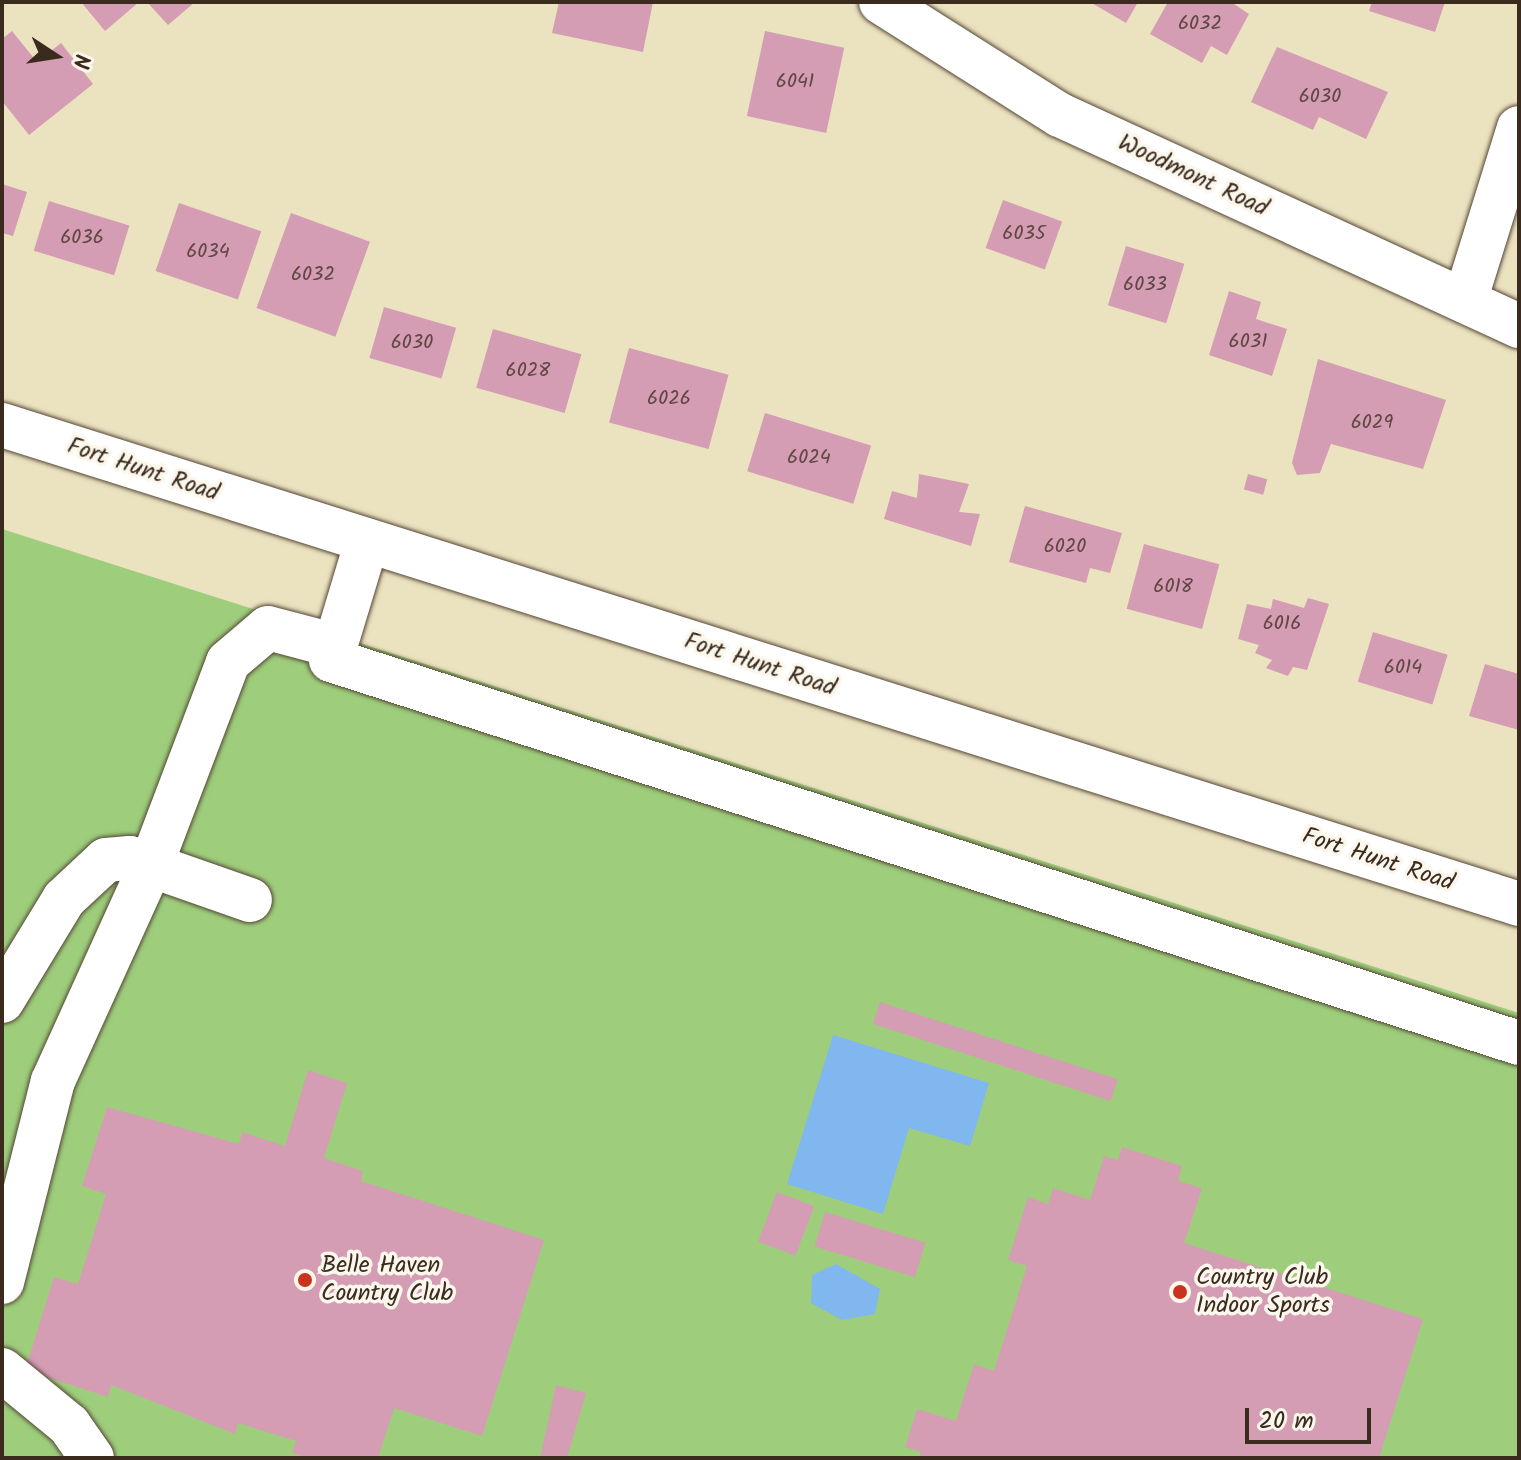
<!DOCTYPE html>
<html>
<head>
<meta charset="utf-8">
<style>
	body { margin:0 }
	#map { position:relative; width:1521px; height:1460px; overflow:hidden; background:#ebe2c0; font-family:Kalam,sans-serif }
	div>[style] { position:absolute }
	.green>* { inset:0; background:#9ece7c }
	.water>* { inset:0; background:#80b7ef }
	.building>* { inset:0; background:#d49db4; transform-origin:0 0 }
	.roads { filter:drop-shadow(0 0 2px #554636) drop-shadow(0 0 2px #554636) }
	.minor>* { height:44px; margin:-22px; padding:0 22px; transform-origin:22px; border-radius:22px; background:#fff }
	.major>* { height:44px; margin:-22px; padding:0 22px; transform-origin:22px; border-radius:22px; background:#fff }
	.dots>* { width:22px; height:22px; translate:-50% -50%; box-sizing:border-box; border:4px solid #fbf7ec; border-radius:50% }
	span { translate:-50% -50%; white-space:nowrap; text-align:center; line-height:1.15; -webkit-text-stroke:7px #fbf7ec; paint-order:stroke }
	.number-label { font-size:20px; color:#614744 }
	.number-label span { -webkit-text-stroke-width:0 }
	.street-label { font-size:24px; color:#3b2a1e }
	.poi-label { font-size:24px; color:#3b2a1e }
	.left { translate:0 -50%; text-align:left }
	.frame { position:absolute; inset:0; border:4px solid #3b2a1e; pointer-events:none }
	.north { position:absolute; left:16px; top:16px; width:80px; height:80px; -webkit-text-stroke:6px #fbf7ec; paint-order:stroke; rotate:102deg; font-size:22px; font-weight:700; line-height:32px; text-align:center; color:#3b2a1e }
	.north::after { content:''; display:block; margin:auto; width:28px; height:36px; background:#3b2a1e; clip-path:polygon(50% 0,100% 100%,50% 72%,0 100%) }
	.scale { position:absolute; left:1245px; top:1408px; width:126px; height:36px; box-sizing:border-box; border:4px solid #3b2a1e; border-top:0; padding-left:10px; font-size:24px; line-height:28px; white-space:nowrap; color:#3b2a1e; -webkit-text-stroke:6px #fbf7ec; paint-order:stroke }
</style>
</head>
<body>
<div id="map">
	<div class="green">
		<div style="clip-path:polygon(2px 529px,1519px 1013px,1519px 1458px,2px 1458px)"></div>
	</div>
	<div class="water">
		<div style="clip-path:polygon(833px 1035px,989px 1083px,970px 1146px,909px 1128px,883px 1214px,787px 1184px)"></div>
		<div style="clip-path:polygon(836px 1264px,880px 1289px,875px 1314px,842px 1320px,811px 1303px,812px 1275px)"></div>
	</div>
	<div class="building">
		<div style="clip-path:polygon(81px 2px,139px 2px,105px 31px)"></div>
		<div style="clip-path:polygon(147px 2px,195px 2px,168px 25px)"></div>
		<div style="clip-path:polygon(559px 2px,653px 2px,643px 52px,552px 33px)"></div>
		<div style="clip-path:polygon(1090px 2px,1138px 2px,1126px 23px)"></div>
		<div style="clip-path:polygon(1168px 2px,1231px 2px,1249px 14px,1227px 55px,1211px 46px,1202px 63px,1150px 34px)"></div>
		<div style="clip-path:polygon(1372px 2px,1445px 2px,1435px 32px,1369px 11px)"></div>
		<div style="clip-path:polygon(12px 31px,37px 62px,61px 43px,93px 84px,29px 135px,2px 101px,2px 39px)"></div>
		<div style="left:765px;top:31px;width:81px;height:87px;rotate:12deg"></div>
		<div style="clip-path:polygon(1277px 47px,1388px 92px,1366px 139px,1319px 117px,1313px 130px,1251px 102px)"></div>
		<div style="clip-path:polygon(2px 184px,27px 192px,13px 236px,2px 233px)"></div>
		<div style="left:1003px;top:200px;width:63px;height:51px;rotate:20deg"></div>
		<div style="left:49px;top:201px;width:84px;height:52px;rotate:17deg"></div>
		<div style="left:179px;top:203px;width:87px;height:72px;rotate:19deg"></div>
		<div style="left:291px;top:213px;width:84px;height:101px;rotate:20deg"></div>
		<div style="left:1126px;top:246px;width:61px;height:62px;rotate:17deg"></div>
		<div style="clip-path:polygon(1229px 291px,1261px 302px,1256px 319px,1287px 329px,1272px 376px,1209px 355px)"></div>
		<div style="left:384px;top:307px;width:75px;height:53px;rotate:16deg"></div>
		<div style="left:493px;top:329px;width:92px;height:61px;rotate:16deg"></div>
		<div style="left:629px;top:348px;width:103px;height:77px;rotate:15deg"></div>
		<div style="clip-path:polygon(1318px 359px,1446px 400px,1423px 469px,1331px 444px,1320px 473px,1297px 475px,1292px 463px)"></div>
		<div style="left:765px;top:413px;width:111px;height:61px;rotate:17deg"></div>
		<div style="clip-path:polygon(919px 474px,969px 484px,959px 512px,980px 514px,971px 546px,884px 519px,892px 491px,917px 498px)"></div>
		<div style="left:1248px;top:474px;width:20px;height:16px;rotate:15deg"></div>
		<div style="clip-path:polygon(1025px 506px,1122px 533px,1110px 573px,1090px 568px,1086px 583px,1009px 562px)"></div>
		<div style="left:1144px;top:544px;width:78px;height:67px;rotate:15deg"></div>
		<div style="clip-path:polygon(1308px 598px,1329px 604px,1307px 670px,1293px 667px,1288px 676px,1266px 668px,1272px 660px,1255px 653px,1259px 645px,1238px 639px,1247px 604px,1271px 609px,1273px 599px,1304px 608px)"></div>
		<div style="left:1373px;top:632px;width:78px;height:52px;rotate:17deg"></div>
		<div style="clip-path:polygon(1485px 664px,1519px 674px,1519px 730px,1469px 716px)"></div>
		<div style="left:880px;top:1002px;width:250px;height:23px;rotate:18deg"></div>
		<div style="clip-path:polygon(308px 1070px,347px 1083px,324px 1158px,363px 1171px,361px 1181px,544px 1240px,482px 1436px,394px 1408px,378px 1458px,308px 1458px,292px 1453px,296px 1441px,238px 1423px,235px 1434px,111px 1385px,108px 1397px,25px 1370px,54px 1277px,78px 1284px,106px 1194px,82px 1186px,107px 1107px,239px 1144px,242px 1132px,285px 1146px)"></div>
		<div style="clip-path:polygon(1122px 1147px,1182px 1166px,1178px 1181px,1202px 1188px,1184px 1243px,1423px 1319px,1379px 1458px,919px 1458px,921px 1452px,905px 1447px,917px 1409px,956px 1421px,974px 1364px,994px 1371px,1027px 1266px,1008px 1260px,1028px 1197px,1048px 1204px,1053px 1188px,1090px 1200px,1104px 1156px,1118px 1160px)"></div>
		<div style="left:777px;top:1192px;width:40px;height:53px;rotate:21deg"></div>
		<div style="left:825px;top:1212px;width:105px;height:36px;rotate:17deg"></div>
		<div style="clip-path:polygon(556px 1385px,586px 1393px,567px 1458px,540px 1458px)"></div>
	</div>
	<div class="roads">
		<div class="minor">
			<div style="left:881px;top:2px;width:212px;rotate:32.3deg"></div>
			<div style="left:1060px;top:115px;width:505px;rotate:24.69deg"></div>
			<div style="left:1465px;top:301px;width:181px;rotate:-72.7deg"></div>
			<div style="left:367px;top:541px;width:124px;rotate:106.8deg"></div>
			<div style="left:331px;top:660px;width:1248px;rotate:17.87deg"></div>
			<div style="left:2px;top:1001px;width:119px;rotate:-58.7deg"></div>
			<div style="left:64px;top:899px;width:57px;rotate:-42.9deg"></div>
			<div style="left:106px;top:860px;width:24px;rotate:-5deg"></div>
			<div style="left:130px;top:858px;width:127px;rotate:19.3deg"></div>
			<div style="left:2px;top:1282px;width:207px;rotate:-75.8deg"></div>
			<div style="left:53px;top:1081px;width:237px;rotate:-65.6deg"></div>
			<div style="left:151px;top:865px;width:217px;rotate:-69.2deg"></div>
			<div style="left:228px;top:662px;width:52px;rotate:-40.4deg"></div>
			<div style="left:268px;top:628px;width:70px;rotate:14.8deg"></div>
			<div style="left:2px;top:1370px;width:87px;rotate:39.4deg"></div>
			<div style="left:69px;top:1425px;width:40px;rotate:55.1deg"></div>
		</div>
		<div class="major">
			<div style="left:2px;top:425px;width:1591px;rotate:17.52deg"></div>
		</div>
	</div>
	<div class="dots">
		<div style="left:305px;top:1280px;background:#c8321e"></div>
		<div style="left:1180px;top:1292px;background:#c8321e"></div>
	</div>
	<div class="number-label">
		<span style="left:1200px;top:24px">6032</span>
		<span style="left:795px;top:82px">6041</span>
		<span style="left:1320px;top:97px">6030</span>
		<span style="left:1024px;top:234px">6035</span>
		<span style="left:82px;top:238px">6036</span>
		<span style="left:208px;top:252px">6034</span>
		<span style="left:313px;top:275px">6032</span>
		<span style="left:1145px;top:285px">6033</span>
		<span style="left:1248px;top:342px">6031</span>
		<span style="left:412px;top:343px">6030</span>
		<span style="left:528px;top:371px">6028</span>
		<span style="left:669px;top:399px">6026</span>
		<span style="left:1372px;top:423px">6029</span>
		<span style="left:809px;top:458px">6024</span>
		<span style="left:1065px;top:547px">6020</span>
		<span style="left:1173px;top:587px">6018</span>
		<span style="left:1282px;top:624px">6016</span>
		<span style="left:1403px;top:668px">6014</span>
	</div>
	<div class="street-label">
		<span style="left:1193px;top:176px;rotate:25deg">Woodmont Road</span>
		<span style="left:143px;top:470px;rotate:18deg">Fort Hunt Road</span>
		<span style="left:760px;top:665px;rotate:18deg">Fort Hunt Road</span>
		<span style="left:1378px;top:860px;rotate:18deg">Fort Hunt Road</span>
	</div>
	<div class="poi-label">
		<span class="left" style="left:321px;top:1280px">Belle Haven<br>Country Club</span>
		<span class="left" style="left:1196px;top:1292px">Country Club<br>Indoor Sports</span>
	</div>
	<div class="frame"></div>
	<div class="north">N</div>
	<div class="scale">20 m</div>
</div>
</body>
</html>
